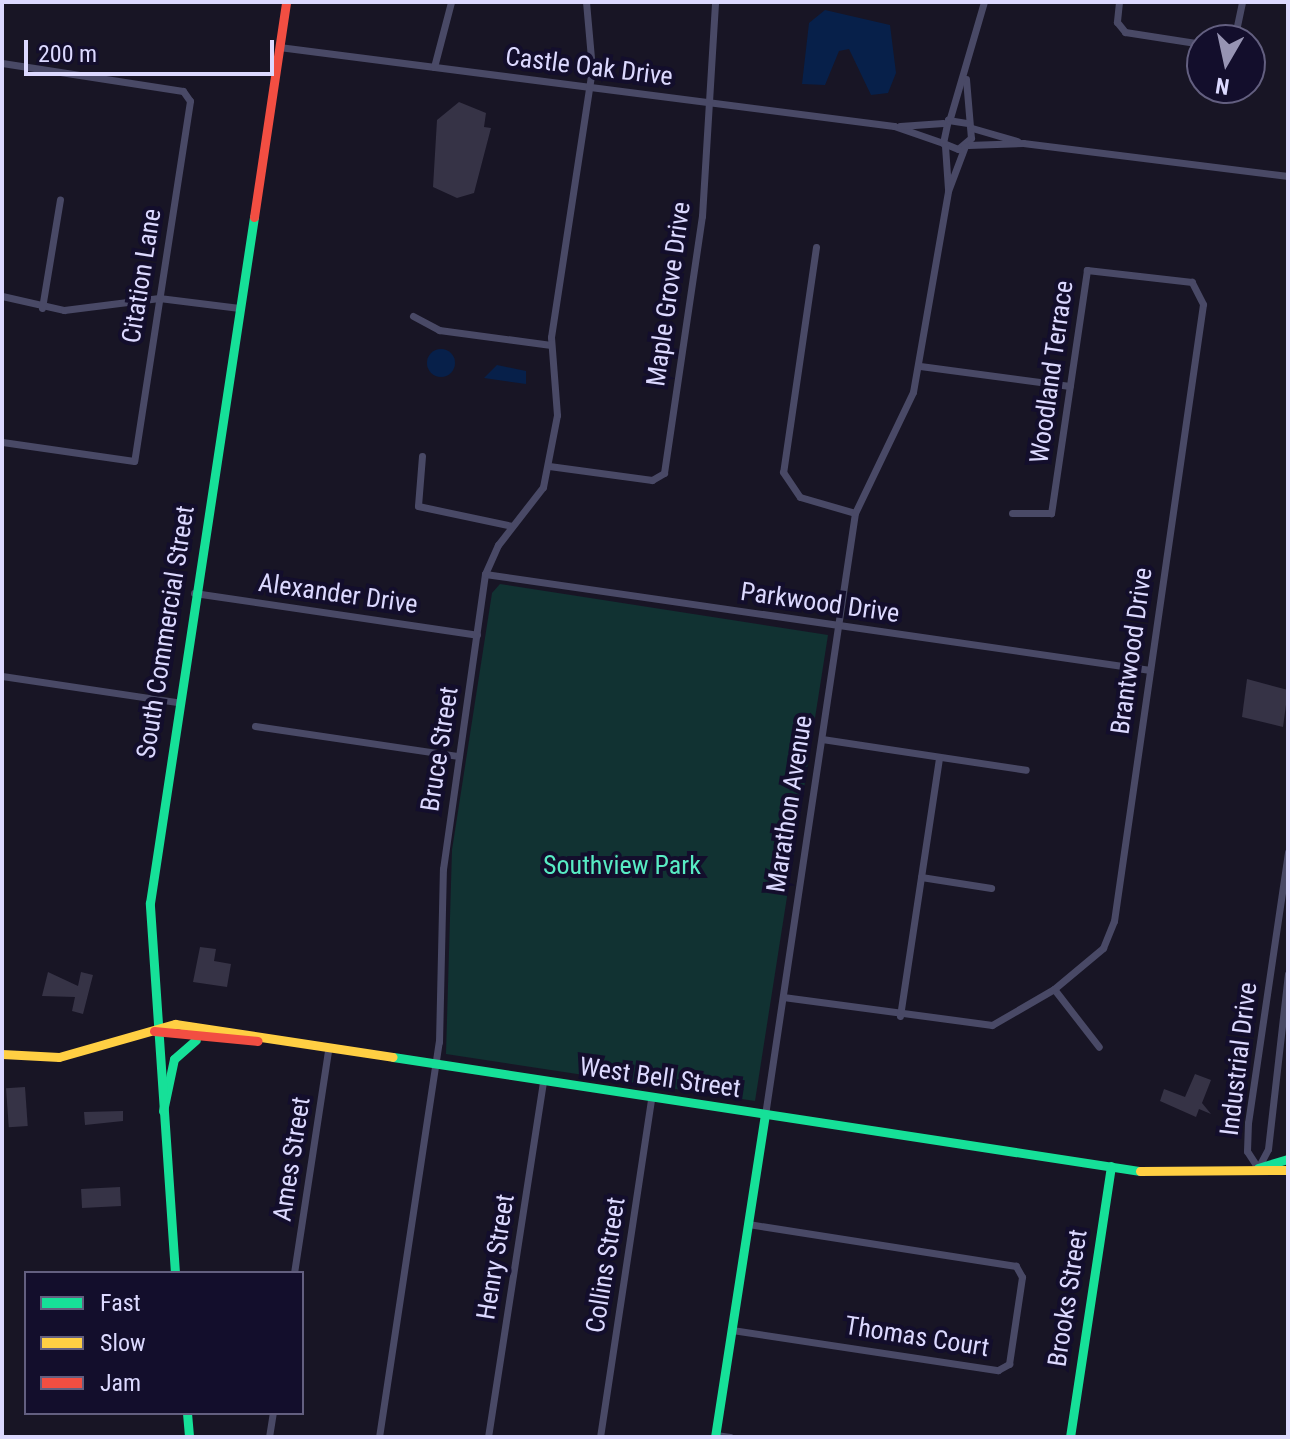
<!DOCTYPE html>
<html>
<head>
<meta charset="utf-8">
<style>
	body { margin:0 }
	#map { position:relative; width:1290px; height:1439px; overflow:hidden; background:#181525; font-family:"Roboto Condensed",sans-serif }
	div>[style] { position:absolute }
	.green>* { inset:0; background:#113232 }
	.water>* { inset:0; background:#07204a }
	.round { border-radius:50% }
	.building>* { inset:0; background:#363346; transform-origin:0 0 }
	.street>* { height:7px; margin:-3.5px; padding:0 3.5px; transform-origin:3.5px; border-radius:3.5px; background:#494966 }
	.fast>* { height:9px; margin:-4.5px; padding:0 4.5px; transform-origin:4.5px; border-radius:4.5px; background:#16e098 }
	.slow>* { height:9px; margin:-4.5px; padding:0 4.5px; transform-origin:4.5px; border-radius:4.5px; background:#ffcf43 }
	.jam>* { height:9px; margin:-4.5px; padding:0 4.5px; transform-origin:4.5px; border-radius:4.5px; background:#f24e42 }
	span { translate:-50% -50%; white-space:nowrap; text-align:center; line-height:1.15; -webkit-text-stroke:8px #130e2c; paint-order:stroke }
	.street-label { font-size:26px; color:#dcd9ff }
	.park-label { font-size:26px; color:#58ecc4 }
	.frame { position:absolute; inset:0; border:4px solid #dcd9ff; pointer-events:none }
	.legend { position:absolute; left:24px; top:1271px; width:280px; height:144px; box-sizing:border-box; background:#130e2c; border:2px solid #635f80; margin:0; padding:10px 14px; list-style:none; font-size:24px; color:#dcd9ff }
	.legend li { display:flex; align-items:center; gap:16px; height:40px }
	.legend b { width:40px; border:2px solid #635f80 }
	.north { position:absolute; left:1186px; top:24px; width:80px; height:80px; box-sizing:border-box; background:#130e2c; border:2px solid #635f80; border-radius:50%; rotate:189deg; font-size:22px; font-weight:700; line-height:32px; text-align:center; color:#dcd9ff }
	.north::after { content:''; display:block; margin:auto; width:28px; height:36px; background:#9794b3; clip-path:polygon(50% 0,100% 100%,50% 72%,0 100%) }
	.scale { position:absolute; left:24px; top:40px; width:250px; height:36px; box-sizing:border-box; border:4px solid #dcd9ff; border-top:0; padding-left:10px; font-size:24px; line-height:28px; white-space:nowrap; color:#dcd9ff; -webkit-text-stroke:6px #130e2c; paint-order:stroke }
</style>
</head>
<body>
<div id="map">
	<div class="green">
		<div style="clip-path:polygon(500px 584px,828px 635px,755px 1101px,446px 1054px,452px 850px,492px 593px)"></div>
	</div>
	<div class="water">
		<div style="clip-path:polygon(825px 10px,890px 25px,896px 73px,888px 93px,871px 95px,849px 49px,839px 51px,825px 85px,802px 84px,809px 23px)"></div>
		<div class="round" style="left:427px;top:349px;width:28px;height:28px"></div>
		<div style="clip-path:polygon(497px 365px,526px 371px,526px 384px,484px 378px)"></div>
	</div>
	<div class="building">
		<div style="clip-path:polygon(459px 102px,486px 113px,484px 127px,491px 128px,474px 193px,457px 198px,433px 187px,437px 120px)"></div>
		<div style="clip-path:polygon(1247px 679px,1288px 690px,1283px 727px,1242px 717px)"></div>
		<div style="clip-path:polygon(200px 947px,216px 949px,214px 961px,231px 964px,227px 987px,193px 982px)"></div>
		<div style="clip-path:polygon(48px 972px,78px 986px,81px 972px,93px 975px,83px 1014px,72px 1011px,75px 997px,42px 996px)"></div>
		<div style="clip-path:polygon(1195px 1074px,1211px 1080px,1202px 1103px,1211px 1114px,1199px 1109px,1196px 1117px,1160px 1101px,1164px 1089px,1185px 1097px)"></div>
		<div style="left:25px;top:1087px;width:39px;height:19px;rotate:86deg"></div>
		<div style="clip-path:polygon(123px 1111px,123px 1121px,85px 1125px,84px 1112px)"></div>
		<div style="left:120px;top:1187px;width:19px;height:39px;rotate:87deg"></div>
	</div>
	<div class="street">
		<div style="left:1119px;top:2px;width:20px;rotate:96deg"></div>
		<div style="left:1117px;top:22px;width:13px;rotate:51deg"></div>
		<div style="left:1125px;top:32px;width:78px;rotate:8.9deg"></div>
		<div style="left:1234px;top:40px;width:39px;rotate:-78deg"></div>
		<div style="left:279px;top:47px;width:620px;rotate:7.32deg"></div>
		<div style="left:894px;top:126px;width:52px;rotate:19.1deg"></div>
		<div style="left:2px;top:63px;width:183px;rotate:8.8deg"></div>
		<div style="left:183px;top:91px;width:12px;rotate:55deg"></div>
		<div style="left:190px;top:101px;width:364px;rotate:98.8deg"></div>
		<div style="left:134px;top:461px;width:133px;rotate:-171.8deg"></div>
		<div style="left:434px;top:67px;width:67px;rotate:-75.3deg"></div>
		<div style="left:966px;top:79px;width:59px;rotate:85.2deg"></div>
		<div style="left:971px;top:138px;width:17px;rotate:140deg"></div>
		<div style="left:958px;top:149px;width:16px;rotate:-158deg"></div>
		<div style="left:943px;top:143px;width:24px;rotate:-78deg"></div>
		<div style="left:948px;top:120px;width:20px;rotate:9deg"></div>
		<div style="left:950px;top:118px;width:121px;rotate:-73.7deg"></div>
		<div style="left:900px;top:126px;width:43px;rotate:-4deg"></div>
		<div style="left:972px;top:128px;width:47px;rotate:16.1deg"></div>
		<div style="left:968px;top:145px;width:55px;rotate:-2.1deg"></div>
		<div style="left:1023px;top:143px;width:267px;rotate:7.1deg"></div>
		<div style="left:945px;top:146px;width:43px;rotate:86deg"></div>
		<div style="left:816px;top:247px;width:227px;rotate:98.3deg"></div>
		<div style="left:783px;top:472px;width:30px;rotate:56deg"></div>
		<div style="left:800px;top:497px;width:57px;rotate:16.2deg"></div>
		<div style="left:2px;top:296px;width:64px;rotate:12.7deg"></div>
		<div style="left:64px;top:310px;width:96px;rotate:-7.2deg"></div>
		<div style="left:159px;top:298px;width:81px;rotate:7.1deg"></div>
		<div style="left:42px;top:308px;width:110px;rotate:-80.6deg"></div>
		<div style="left:413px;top:316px;width:30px;rotate:28deg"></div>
		<div style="left:439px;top:330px;width:113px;rotate:7.6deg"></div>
		<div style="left:920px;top:366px;width:151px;rotate:7.6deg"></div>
		<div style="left:422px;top:456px;width:50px;rotate:94.6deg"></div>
		<div style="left:418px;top:506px;width:96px;rotate:12deg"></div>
		<div style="left:549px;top:466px;width:104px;rotate:7.7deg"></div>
		<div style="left:652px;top:480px;width:14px;rotate:-30deg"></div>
		<div style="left:664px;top:473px;width:260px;rotate:-81.6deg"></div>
		<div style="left:702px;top:216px;width:214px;rotate:-86.5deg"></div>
		<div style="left:485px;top:574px;width:672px;rotate:8.21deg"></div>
		<div style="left:194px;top:593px;width:286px;rotate:8.4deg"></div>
		<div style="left:2px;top:676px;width:177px;rotate:8.5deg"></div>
		<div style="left:255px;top:726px;width:206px;rotate:8.4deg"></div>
		<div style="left:822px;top:739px;width:206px;rotate:8.6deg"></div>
		<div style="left:921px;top:877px;width:71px;rotate:8.9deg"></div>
		<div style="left:1054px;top:989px;width:73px;rotate:52.2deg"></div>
		<div style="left:783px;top:997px;width:211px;rotate:7.6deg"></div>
		<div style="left:992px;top:1025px;width:72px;rotate:-30.1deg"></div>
		<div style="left:1054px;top:989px;width:64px;rotate:-39.9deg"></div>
		<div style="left:1103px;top:948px;width:29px;rotate:-68deg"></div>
		<div style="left:1114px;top:921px;width:623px;rotate:-81.79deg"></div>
		<div style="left:1203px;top:304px;width:25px;rotate:-117deg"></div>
		<div style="left:1192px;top:282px;width:106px;rotate:-173.5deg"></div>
		<div style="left:1087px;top:270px;width:246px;rotate:98.4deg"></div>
		<div style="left:1051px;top:513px;width:39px;rotate:180deg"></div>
		<div style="left:900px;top:1016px;width:262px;rotate:-81.4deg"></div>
		<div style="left:765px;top:1115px;width:609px;rotate:-81.5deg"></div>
		<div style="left:855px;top:513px;width:134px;rotate:-64.4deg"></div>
		<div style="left:913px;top:392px;width:204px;rotate:-80.1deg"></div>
		<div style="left:948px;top:191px;width:48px;rotate:-69.3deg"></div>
		<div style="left:1258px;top:1168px;width:20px;rotate:-123deg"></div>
		<div style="left:1247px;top:1151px;width:28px;rotate:-88deg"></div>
		<div style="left:1248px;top:1123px;width:274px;rotate:-81.6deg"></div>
		<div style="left:1258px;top:1168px;width:21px;rotate:-62deg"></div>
		<div style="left:1268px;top:1149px;width:176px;rotate:-83.5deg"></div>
		<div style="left:294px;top:1273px;width:226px;rotate:-81.3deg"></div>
		<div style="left:732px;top:1330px;width:269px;rotate:8.6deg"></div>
		<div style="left:998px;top:1370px;width:13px;rotate:-29deg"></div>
		<div style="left:1009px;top:1364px;width:88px;rotate:-81.5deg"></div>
		<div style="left:1022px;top:1277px;width:13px;rotate:-119deg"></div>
		<div style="left:1016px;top:1266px;width:271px;rotate:-171.1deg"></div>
		<div style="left:716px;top:1435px;width:14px;rotate:8deg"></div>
		<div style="left:269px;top:1437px;width:24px;rotate:-81deg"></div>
		<div style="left:379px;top:1437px;width:400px;rotate:-81.4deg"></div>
		<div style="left:439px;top:1042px;width:173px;rotate:-88.7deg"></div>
		<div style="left:443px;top:869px;width:298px;rotate:-81.9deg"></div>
		<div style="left:485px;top:574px;width:32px;rotate:-66deg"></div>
		<div style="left:498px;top:545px;width:73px;rotate:-52.2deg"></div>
		<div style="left:543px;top:487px;width:73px;rotate:-79deg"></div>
		<div style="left:557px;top:415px;width:78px;rotate:-94.4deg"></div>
		<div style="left:551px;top:337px;width:271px;rotate:-81.3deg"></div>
		<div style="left:592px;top:69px;width:67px;rotate:-95.1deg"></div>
		<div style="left:488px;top:1437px;width:358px;rotate:-81.2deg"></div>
		<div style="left:600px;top:1437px;width:342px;rotate:-81.4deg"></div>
	</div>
	<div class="fast">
		<div style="left:393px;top:1057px;width:756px;rotate:8.68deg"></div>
		<div style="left:163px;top:1111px;width:53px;rotate:-78.1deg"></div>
		<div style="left:174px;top:1059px;width:29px;rotate:-41deg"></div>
		<div style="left:1258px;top:1168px;width:31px;rotate:-17deg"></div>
		<div style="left:175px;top:1273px;width:371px;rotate:-93.9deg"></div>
		<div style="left:150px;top:903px;width:694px;rotate:-81.38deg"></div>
		<div style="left:187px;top:1413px;width:24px;rotate:85deg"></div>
		<div style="left:715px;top:1437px;width:326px;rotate:-81.2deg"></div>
		<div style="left:1070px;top:1437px;width:274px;rotate:-81.4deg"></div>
	</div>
	<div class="slow">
		<div style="left:2px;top:1054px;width:57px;rotate:3deg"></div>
		<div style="left:59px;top:1057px;width:121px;rotate:-15.9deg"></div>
		<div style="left:175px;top:1024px;width:220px;rotate:8.6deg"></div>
		<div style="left:1140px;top:1171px;width:148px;rotate:-0.4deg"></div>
	</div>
	<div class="jam">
		<div style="left:254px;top:217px;width:217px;rotate:-81.5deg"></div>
		<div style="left:154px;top:1031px;width:104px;rotate:5.5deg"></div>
	</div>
	<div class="street-label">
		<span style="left:589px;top:67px;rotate:7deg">Castle Oak Drive</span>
		<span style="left:142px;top:276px;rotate:-81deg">Citation Lane</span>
		<span style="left:669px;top:294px;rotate:-82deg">Maple Grove Drive</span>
		<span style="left:1052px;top:372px;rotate:-82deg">Woodland Terrace</span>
		<span style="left:338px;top:594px;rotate:8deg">Alexander Drive</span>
		<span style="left:820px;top:603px;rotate:8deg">Parkwood Drive</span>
		<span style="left:166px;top:632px;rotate:-81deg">South Commercial Street</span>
		<span style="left:1132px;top:651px;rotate:-82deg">Brantwood Drive</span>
		<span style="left:440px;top:749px;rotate:-81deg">Bruce Street</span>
		<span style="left:790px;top:804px;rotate:-81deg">Marathon Avenue</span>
		<span style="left:1239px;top:1059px;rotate:-83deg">Industrial Drive</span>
		<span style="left:660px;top:1078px;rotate:8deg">West Bell Street</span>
		<span style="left:292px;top:1159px;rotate:-81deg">Ames Street</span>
		<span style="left:496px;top:1257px;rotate:-81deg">Henry Street</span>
		<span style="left:606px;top:1265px;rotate:-81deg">Collins Street</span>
		<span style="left:1068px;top:1298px;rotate:-81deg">Brooks Street</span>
		<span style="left:917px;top:1337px;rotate:9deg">Thomas Court</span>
	</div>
	<div class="park-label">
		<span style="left:622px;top:866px">Southview Park</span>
	</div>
	<div class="frame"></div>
	<ul class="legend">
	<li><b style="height:10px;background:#16e098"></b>Fast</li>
	<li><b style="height:10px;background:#ffcf43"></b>Slow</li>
	<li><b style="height:10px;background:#f24e42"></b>Jam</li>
	</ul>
	<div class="north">N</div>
	<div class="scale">200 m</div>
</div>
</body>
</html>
